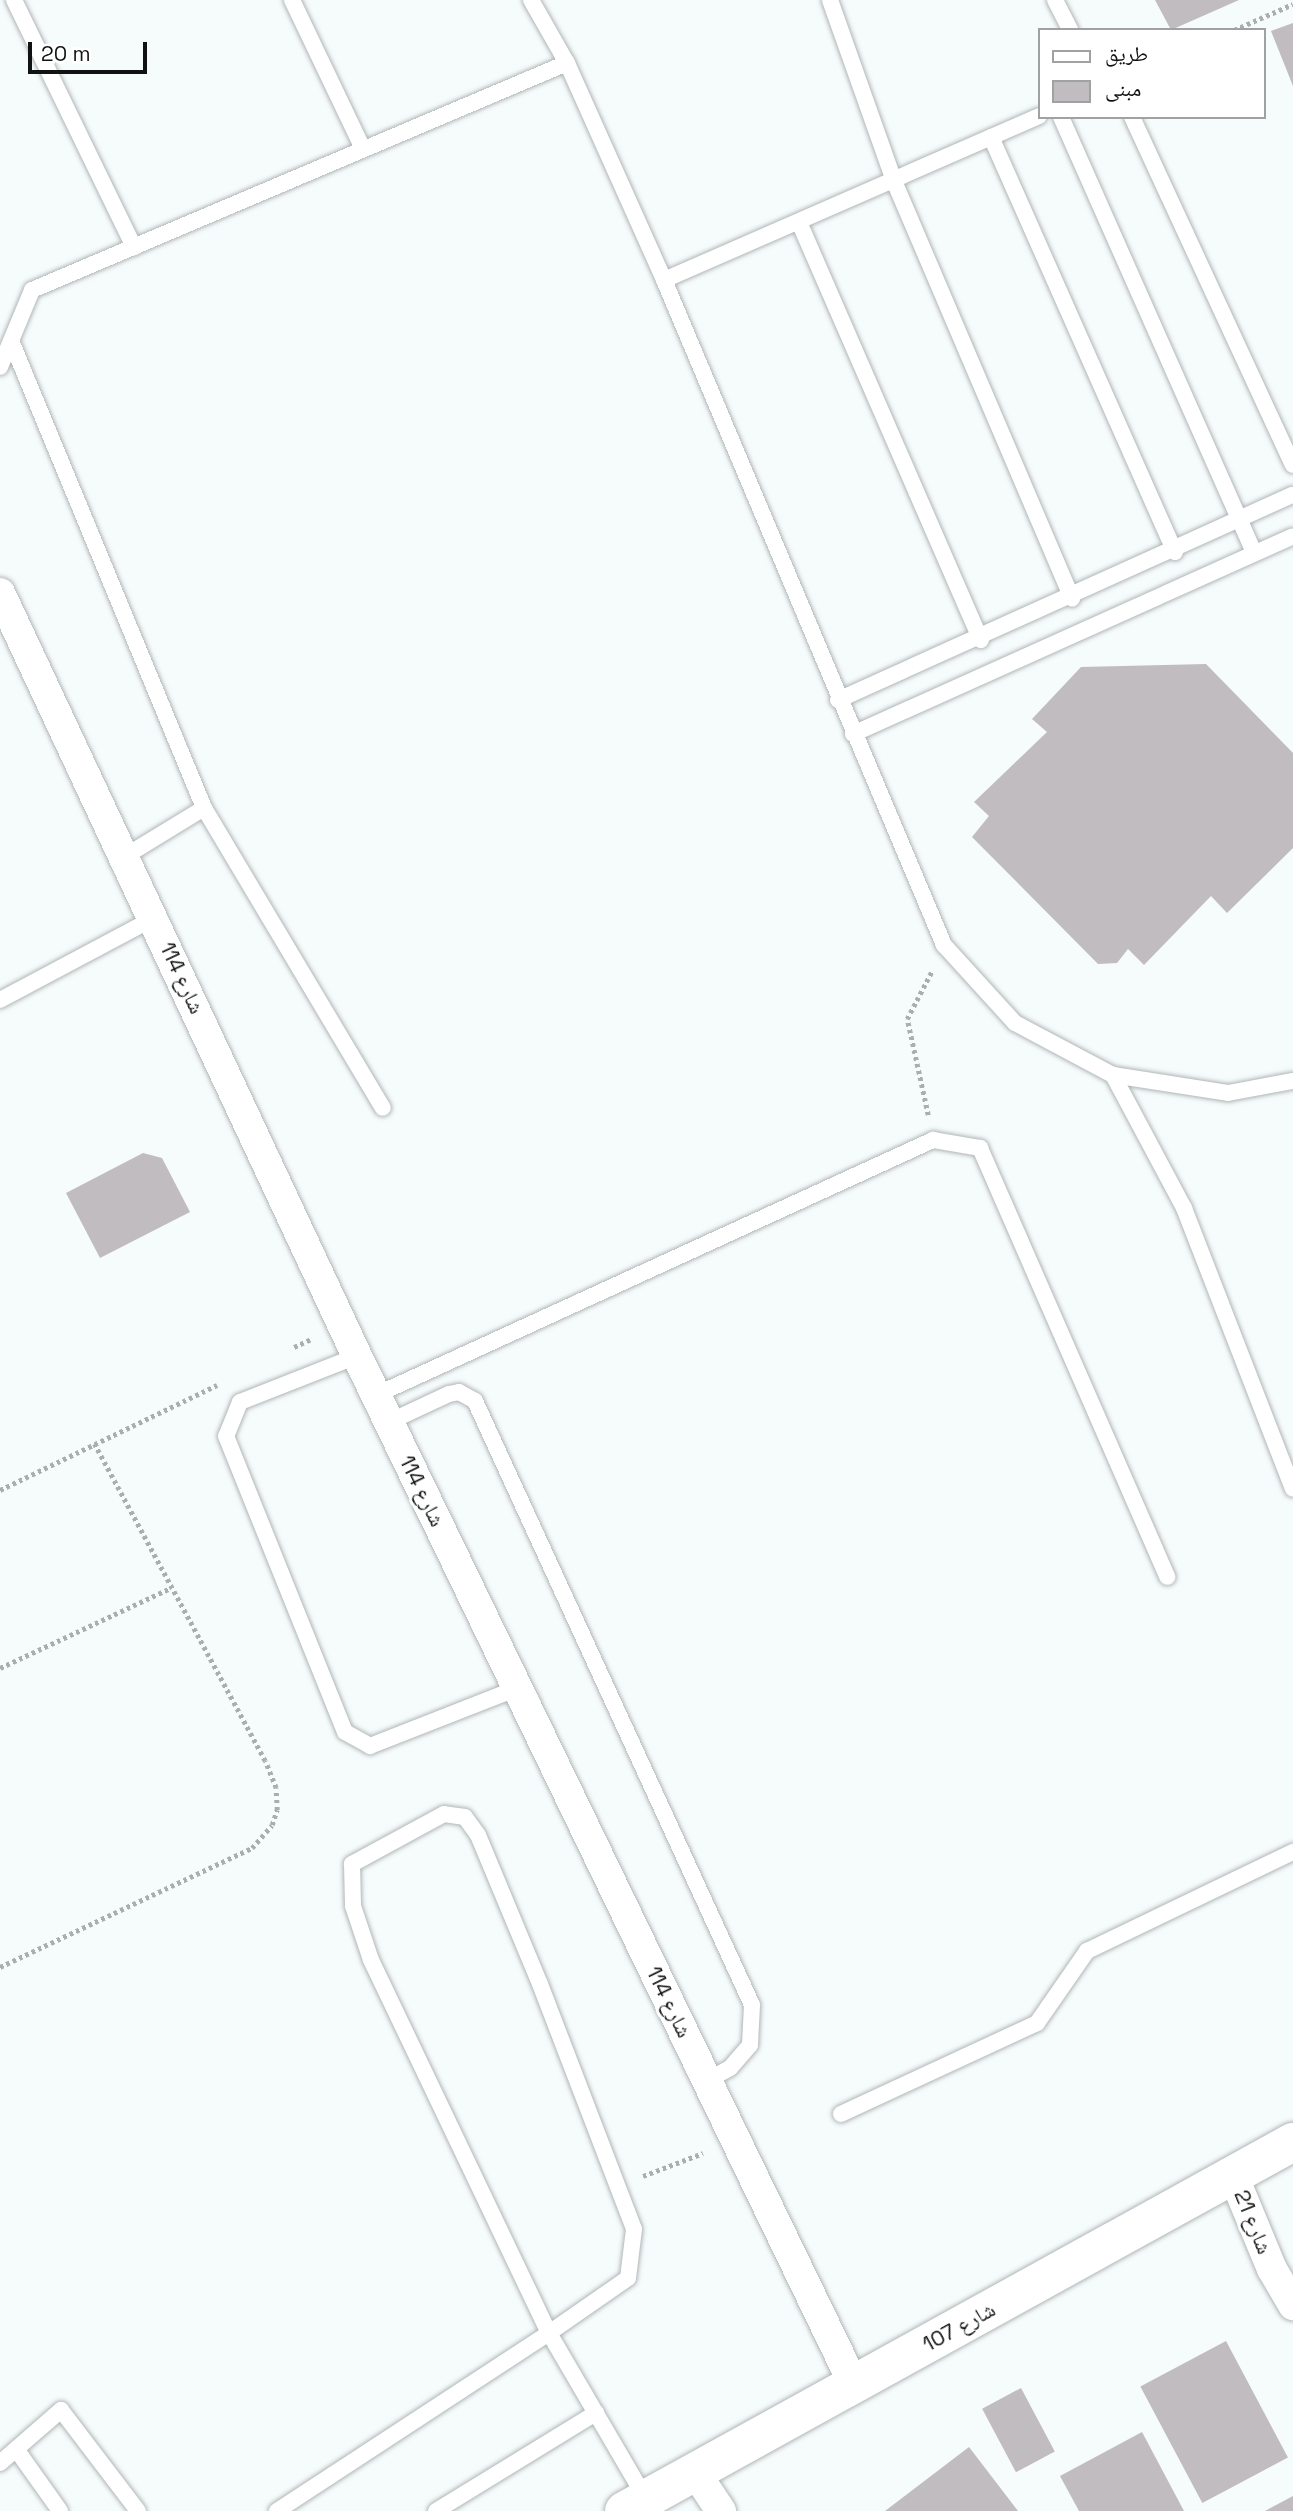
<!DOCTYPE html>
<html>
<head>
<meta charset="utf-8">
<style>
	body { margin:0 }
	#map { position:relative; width:1293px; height:2511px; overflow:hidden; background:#f6fbfc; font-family:"Space Grotesk","Noto Naskh Arabic",sans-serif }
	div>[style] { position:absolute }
	.building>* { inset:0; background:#c0bcc0; transform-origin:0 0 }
	.path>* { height:4.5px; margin-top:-2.25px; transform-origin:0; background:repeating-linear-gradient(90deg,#aaaeaf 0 3.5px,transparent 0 7px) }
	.roads { filter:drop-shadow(0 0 2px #b0b6b6) drop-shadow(0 0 2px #b0b6b6) }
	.service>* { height:16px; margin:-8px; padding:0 8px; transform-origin:8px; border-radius:8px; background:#fff }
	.minor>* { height:30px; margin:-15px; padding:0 15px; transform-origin:15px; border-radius:15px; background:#fff }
	.tertiary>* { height:38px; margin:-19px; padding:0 19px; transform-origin:19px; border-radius:19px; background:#fff }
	span { translate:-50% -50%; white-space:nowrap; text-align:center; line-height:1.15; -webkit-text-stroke:6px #fff; paint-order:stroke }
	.street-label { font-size:21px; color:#111313 }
	.legend { position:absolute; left:1038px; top:28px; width:228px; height:91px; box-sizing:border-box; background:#fff; border:2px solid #a0a1a1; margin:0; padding:9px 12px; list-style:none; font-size:21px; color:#111313 }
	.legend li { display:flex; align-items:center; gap:14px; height:35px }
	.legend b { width:35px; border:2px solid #a0a1a1 }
	.scale { position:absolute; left:28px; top:42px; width:119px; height:32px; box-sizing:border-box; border:4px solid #111313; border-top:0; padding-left:9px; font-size:21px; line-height:24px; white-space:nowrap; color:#111313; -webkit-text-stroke:5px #fff; paint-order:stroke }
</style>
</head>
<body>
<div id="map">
	<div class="building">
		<div style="clip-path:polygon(1155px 0,1239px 0,1171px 30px)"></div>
		<div style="clip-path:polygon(1293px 23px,1293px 86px,1271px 31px)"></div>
		<div style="clip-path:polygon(1206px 664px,1293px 753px,1293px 848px,1227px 913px,1211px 896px,1144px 965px,1128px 949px,1117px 963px,1098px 964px,972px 837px,989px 816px,974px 802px,1047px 732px,1032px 719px,1081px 667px)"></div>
		<div style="clip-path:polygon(143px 1153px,162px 1158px,190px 1212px,100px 1258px,66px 1193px)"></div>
		<div style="left:1226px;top:2341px;width:132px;height:97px;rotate:62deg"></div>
		<div style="left:1021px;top:2388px;width:72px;height:44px;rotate:62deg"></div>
		<div style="clip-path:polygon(1142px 2432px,1184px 2511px,1079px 2511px,1060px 2476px)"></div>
		<div style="clip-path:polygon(969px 2447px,1018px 2511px,885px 2511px)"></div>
		<div style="clip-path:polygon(1293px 2496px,1293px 2511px,1265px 2511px)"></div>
	</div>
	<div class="path">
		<div style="left:1234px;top:30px;width:64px;rotate:-23.8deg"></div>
		<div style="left:928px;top:1115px;width:98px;rotate:-102.3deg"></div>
		<div style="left:907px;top:1019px;width:54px;rotate:-62.5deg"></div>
		<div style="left:294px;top:1347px;width:19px;rotate:-25deg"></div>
		<div style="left:0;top:1490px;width:241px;rotate:-25.8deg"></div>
		<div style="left:0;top:1668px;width:189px;rotate:-25.1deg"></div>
		<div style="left:0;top:1967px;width:279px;rotate:-25.3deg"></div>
		<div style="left:252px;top:1848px;width:30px;rotate:-49deg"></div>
		<div style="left:272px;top:1825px;width:16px;rotate:-72deg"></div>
		<div style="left:277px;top:1810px;width:22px;rotate:-93deg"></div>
		<div style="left:276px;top:1788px;width:29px;rotate:-112deg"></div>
		<div style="left:265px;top:1761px;width:360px;rotate:-118.3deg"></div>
		<div style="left:643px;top:2176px;width:64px;rotate:-21deg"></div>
	</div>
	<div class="roads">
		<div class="service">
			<div style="left:14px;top:0;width:275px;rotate:64.1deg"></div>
			<div style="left:292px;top:0;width:165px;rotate:64.5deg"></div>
			<div style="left:531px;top:0;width:73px;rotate:60.3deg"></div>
			<div style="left:567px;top:63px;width:238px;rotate:65.9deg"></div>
			<div style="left:664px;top:280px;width:722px;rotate:67.17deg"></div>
			<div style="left:944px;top:945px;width:105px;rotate:47.7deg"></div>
			<div style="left:1015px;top:1023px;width:111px;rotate:28deg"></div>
			<div style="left:1113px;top:1075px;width:116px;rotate:8.9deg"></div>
			<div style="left:1228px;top:1093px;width:66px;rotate:-10.5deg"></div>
			<div style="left:830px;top:0;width:192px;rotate:70.5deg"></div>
			<div style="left:894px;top:181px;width:454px;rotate:66.9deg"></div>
			<div style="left:1055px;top:0;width:34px;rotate:63deg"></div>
			<div style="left:1061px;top:117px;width:477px;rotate:66.1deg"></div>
			<div style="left:1132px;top:117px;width:383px;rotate:65.2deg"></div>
			<div style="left:991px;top:137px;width:454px;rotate:66.1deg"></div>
			<div style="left:799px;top:222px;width:456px;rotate:66.5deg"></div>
			<div style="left:664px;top:280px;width:409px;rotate:-23.6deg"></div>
			<div style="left:12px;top:343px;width:503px;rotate:67.56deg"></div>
			<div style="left:204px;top:808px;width:349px;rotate:59.2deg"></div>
			<div style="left:0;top:367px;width:83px;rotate:-67.4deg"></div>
			<div style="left:32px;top:290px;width:581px;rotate:-22.99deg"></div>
			<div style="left:838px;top:700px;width:499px;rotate:-24.3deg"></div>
			<div style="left:853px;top:734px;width:482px;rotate:-24.2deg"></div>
			<div style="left:124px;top:857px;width:94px;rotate:-31.5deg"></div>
			<div style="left:0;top:1000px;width:174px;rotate:-28deg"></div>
			<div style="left:1113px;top:1075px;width:151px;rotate:61.9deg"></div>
			<div style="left:1184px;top:1208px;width:301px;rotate:68.8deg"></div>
			<div style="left:357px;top:1356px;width:126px;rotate:158.5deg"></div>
			<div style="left:240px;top:1402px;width:37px;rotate:112deg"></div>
			<div style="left:226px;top:1436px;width:319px;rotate:68.1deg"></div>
			<div style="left:345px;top:1732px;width:29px;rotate:29deg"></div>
			<div style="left:370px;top:1746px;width:159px;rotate:-21.4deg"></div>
			<div style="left:376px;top:1395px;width:613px;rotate:-24.6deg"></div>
			<div style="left:933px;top:1140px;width:48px;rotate:9.7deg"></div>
			<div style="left:980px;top:1148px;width:468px;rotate:66.4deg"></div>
			<div style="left:389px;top:1422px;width:66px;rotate:-25deg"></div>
			<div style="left:449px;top:1394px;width:10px;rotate:-11deg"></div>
			<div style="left:459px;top:1392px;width:18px;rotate:29deg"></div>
			<div style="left:475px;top:1401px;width:664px;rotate:65.36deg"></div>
			<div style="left:752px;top:2005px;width:40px;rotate:92.9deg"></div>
			<div style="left:750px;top:2045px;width:30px;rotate:131deg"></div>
			<div style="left:730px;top:2068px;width:26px;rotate:151deg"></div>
			<div style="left:841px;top:2114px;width:216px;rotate:-24.9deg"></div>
			<div style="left:1037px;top:2023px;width:88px;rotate:-55.2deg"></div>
			<div style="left:1087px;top:1951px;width:229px;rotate:-25.7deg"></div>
			<div style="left:16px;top:2449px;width:76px;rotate:54.6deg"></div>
			<div style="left:0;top:2463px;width:81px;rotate:-41deg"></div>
			<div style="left:61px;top:2410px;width:127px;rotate:52.7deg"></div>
			<div style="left:277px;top:2511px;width:325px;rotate:-33.2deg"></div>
			<div style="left:549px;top:2333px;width:96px;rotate:-34.8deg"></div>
			<div style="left:628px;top:2278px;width:49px;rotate:-83deg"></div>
			<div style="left:634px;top:2229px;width:262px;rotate:-111deg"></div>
			<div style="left:540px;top:1984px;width:161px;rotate:-112.6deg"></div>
			<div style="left:478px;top:1835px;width:22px;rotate:-126deg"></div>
			<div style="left:465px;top:1817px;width:21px;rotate:-172deg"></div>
			<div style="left:444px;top:1814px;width:105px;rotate:151.5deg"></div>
			<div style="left:352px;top:1864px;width:42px;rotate:88.6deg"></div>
			<div style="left:353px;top:1906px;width:57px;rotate:71.6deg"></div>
			<div style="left:371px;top:1960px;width:413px;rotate:64.5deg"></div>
			<div style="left:549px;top:2333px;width:192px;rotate:59.7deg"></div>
			<div style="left:436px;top:2511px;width:188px;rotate:-31.5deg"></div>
		</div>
		<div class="minor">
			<div style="left:0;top:593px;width:842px;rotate:64.93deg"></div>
			<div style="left:357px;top:1356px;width:1143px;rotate:64.22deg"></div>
			<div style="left:1233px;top:2175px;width:102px;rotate:67.5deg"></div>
			<div style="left:1272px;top:2269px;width:42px;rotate:59.7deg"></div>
			<div style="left:695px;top:2472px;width:47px;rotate:56.3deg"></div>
		</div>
		<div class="tertiary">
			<div style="left:624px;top:2511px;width:764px;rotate:-28.88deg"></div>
		</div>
	</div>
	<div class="street-label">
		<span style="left:182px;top:978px;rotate:65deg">شارع 114</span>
		<span style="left:422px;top:1491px;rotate:64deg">شارع 114</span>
		<span style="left:669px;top:2002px;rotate:64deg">شارع 114</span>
		<span style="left:1253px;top:2222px;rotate:68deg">شارع 21</span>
		<span style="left:959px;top:2327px;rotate:-29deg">شارع 107</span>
	</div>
	<ul class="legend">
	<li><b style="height:9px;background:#fff"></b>طريق</li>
	<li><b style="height:19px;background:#c0bcc0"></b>مبنى</li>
	</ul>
	<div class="scale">20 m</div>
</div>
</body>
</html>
